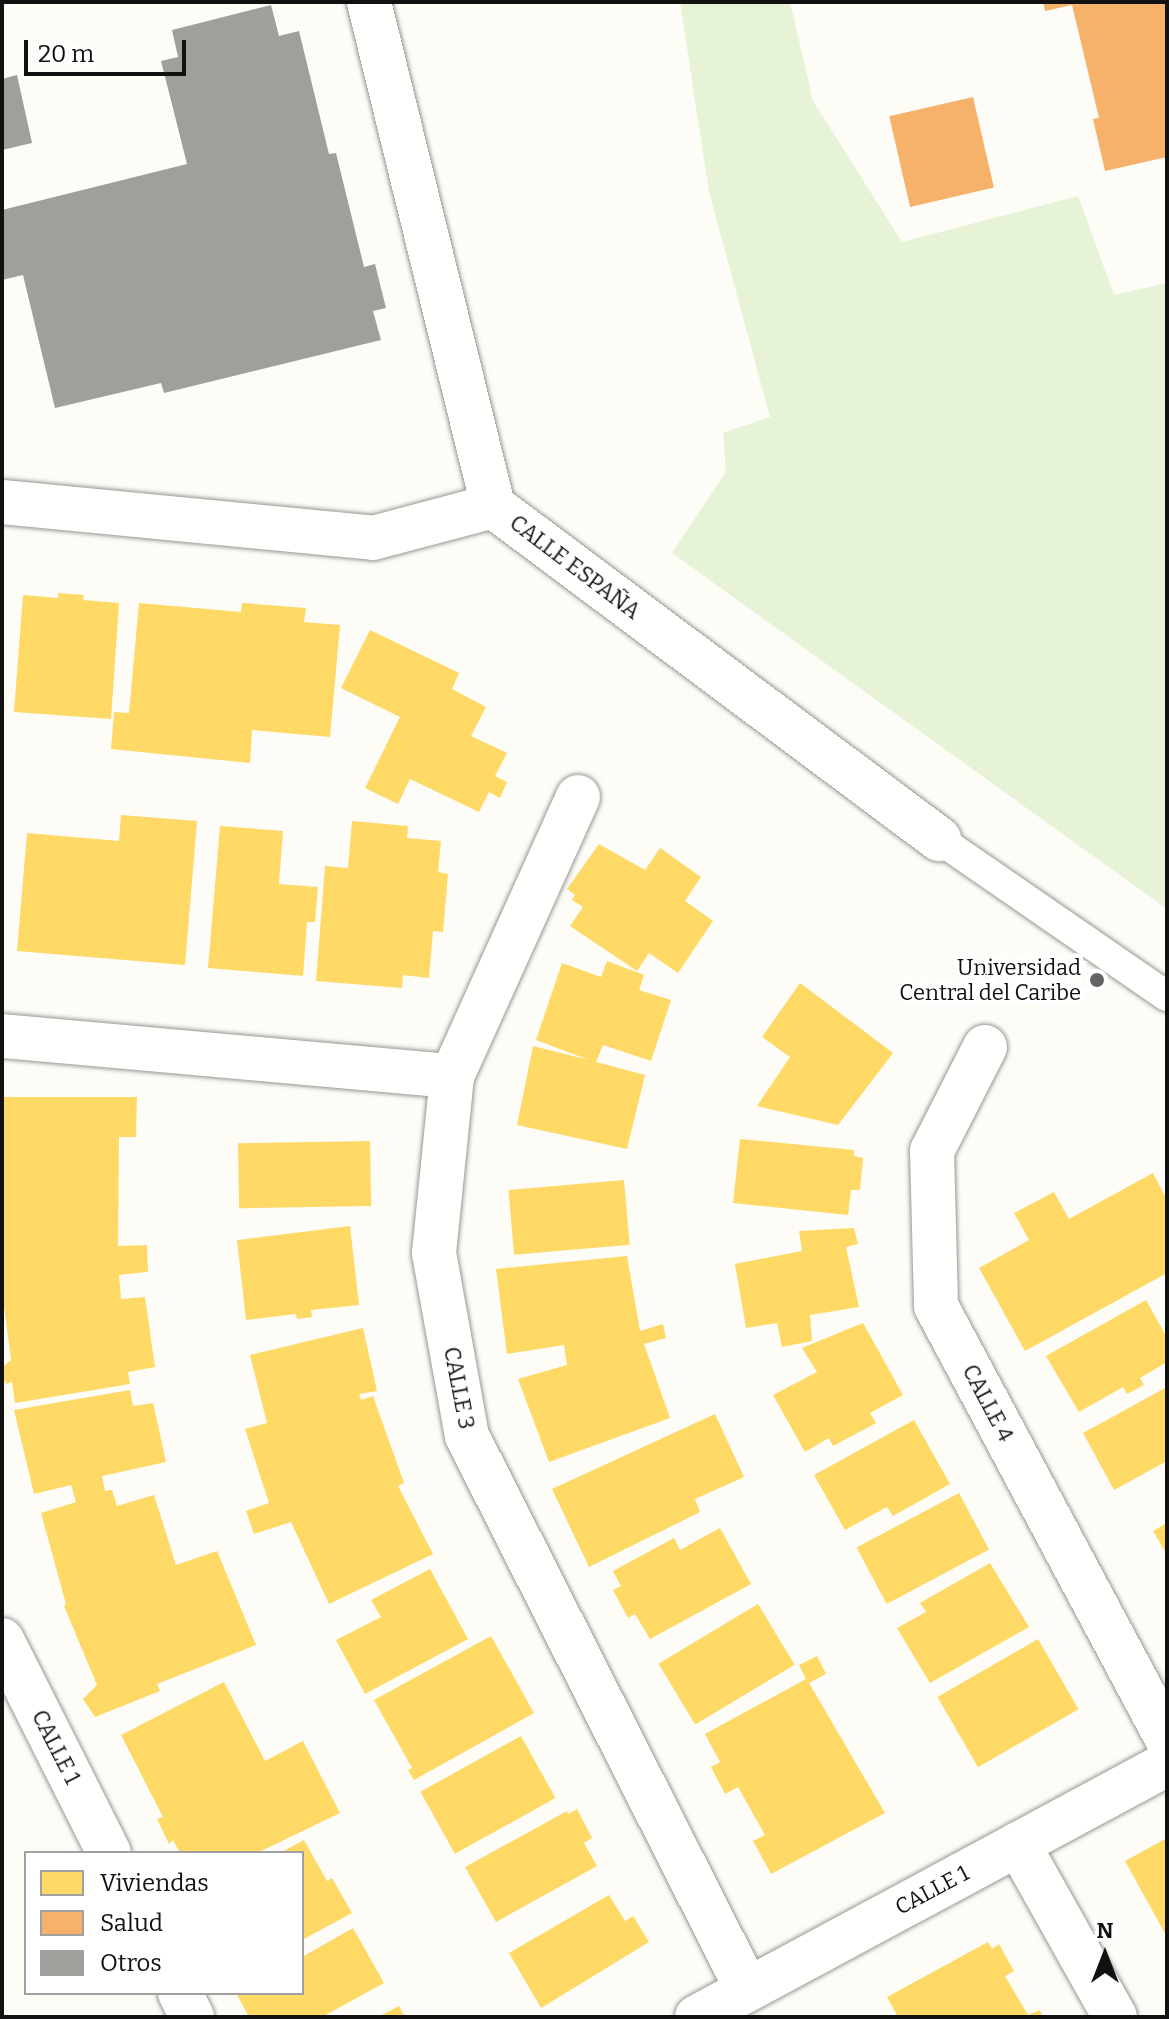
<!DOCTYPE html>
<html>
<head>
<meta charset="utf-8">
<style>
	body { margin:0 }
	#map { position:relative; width:1169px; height:2019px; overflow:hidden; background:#fdfcf7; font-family:Bitter,serif }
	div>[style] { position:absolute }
	.green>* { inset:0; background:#e7f3d7 }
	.homes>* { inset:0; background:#ffd966; transform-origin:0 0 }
	.health>* { inset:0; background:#f6b26b; transform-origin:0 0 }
	.building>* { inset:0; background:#a19f9c }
	.roads { filter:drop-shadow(0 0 2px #979795) drop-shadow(0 0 2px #979795) }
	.lane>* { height:30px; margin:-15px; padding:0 15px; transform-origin:15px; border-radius:15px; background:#fffffe }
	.street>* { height:44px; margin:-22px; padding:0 22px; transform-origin:22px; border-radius:22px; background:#fffffe }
	.dots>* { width:22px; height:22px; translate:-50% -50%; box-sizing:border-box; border:4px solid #fff; border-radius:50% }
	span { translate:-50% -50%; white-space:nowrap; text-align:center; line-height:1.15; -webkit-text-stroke:8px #fff; paint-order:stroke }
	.street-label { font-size:22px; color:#111 }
	.poi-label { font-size:22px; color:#111 }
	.right { translate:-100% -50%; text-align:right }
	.frame { position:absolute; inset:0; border:4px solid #111; pointer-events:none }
	.legend { position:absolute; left:24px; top:1851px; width:280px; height:144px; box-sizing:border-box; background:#fff; border:2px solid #a0a0a0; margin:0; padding:10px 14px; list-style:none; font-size:24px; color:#111 }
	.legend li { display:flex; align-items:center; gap:16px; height:40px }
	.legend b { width:40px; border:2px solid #a0a0a0 }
	.north { position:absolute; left:1065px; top:1915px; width:80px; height:80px; -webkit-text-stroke:6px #fff; paint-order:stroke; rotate:0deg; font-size:22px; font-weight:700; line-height:32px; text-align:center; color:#111 }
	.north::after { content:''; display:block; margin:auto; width:28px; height:36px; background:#111; clip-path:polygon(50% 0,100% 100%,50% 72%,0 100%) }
	.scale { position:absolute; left:24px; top:40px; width:162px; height:36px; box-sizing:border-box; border:4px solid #111; border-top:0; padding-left:10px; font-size:24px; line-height:28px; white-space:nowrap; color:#111; -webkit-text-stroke:6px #fff; paint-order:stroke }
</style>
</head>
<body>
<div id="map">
	<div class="green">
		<div style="clip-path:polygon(680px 2px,790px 2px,813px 101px,902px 242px,1078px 196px,1114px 295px,1167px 283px,1167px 909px,672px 553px,726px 472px,723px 433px,770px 417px,709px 192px)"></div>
	</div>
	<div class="homes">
		<div style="clip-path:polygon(58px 593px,84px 595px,83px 600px,119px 603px,111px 719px,14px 712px,23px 595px,58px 598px)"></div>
		<div style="clip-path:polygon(139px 603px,241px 612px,242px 603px,306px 608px,304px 622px,340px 625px,330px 737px,252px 730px,250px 763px,111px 749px,114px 712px,129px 713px)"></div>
		<div style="clip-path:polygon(370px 630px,459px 673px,452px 689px,486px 707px,471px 736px,507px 753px,495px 776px,507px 782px,500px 798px,489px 792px,479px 812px,410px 779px,398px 804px,365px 788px,400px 717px,341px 688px)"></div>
		<div style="clip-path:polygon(121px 815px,197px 821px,185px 965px,17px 951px,27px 833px,119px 841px)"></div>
		<div style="clip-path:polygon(352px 821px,408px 826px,407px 838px,441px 841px,438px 872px,448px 874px,443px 932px,433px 931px,429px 978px,403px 975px,402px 988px,316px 981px,325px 866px,348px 868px)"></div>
		<div style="clip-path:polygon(220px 826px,283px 831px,279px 884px,318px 887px,315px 922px,307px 922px,303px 976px,208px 968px)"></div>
		<div style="clip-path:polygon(599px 844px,645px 870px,660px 848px,701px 877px,685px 901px,713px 921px,678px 973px,649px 953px,637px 971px,570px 926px,583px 907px,572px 900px,575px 895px,567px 889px)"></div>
		<div style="clip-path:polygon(607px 961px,644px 975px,639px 990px,671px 1000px,651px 1061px,603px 1045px,596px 1062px,645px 1075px,627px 1149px,517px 1125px,533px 1046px,589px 1060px,536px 1040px,562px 963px,601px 977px)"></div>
		<div style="clip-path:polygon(800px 983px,893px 1053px,838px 1125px,757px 1106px,790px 1057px,762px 1037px)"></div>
		<div style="clip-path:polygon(3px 1097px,137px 1097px,136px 1137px,119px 1137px,118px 1246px,147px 1245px,148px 1272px,119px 1275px,121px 1299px,145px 1297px,155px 1367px,128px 1372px,130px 1384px,15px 1403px,12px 1382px,6px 1384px,2px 1377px,2px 1368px,11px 1360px,2px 1290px)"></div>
		<div style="clip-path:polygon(740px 1139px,854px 1150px,854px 1156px,863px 1158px,860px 1190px,851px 1190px,848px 1215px,733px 1203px)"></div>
		<div style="left:370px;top:1141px;width:65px;height:132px;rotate:89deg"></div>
		<div style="clip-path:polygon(1153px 1173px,1167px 1200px,1167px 1273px,1025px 1351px,979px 1268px,1029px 1240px,1014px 1213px,1054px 1192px,1069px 1219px)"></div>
		<div style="left:624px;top:1180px;width:65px;height:116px;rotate:85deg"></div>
		<div style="clip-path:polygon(350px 1226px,359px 1305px,311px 1310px,312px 1317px,297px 1319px,296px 1314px,246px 1320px,237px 1240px)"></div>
		<div style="clip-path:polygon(854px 1228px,858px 1244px,846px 1247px,859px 1307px,810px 1315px,812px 1341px,782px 1347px,777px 1323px,746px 1328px,735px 1264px,802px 1251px,799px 1231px)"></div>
		<div style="clip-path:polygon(627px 1256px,640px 1331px,663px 1324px,666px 1338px,644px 1344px,670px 1418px,549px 1462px,518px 1379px,567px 1365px,564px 1345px,507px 1354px,496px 1269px)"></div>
		<div style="clip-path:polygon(1146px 1300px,1167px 1338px,1167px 1362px,1140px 1378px,1144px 1385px,1127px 1394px,1123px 1387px,1079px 1412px,1046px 1356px)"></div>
		<div style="clip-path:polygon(863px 1323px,903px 1395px,870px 1413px,876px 1423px,833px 1446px,829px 1438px,805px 1452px,773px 1395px,817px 1372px,802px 1348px)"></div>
		<div style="clip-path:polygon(363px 1328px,377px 1391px,359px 1394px,361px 1400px,373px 1396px,404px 1483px,398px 1486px,433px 1554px,329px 1604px,291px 1522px,254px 1534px,246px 1511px,269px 1503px,245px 1429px,267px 1423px,250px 1355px)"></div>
		<div style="clip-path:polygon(1167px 1387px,1167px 1461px,1114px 1490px,1083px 1433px)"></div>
		<div style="clip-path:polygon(130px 1390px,133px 1406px,153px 1403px,166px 1462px,102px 1476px,105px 1491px,112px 1490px,117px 1506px,154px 1495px,176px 1565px,217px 1551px,256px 1645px,157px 1684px,160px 1691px,95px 1717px,83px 1699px,97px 1685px,64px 1606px,66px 1604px,41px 1513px,76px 1502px,71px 1485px,34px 1494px,14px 1410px)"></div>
		<div style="clip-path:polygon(715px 1414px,744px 1477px,695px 1499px,700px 1512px,589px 1567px,552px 1489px)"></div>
		<div style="clip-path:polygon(914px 1420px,950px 1484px,893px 1516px,887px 1507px,845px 1530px,814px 1475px)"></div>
		<div style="left:959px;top:1493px;width:64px;height:116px;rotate:62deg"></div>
		<div style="clip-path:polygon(1167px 1523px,1167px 1555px,1153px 1531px)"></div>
		<div style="clip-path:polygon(720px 1528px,751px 1584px,650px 1639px,635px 1614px,628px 1618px,613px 1590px,621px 1586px,613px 1571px,674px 1538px,680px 1550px)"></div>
		<div style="clip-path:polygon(990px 1563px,1029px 1627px,930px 1683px,897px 1628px,926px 1612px,920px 1603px)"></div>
		<div style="clip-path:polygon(430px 1569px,468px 1639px,365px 1694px,336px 1640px,381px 1617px,371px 1600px)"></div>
		<div style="left:758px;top:1604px;width:71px;height:116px;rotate:59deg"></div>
		<div style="clip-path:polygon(491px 1636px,534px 1713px,414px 1780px,408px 1770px,412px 1768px,374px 1700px)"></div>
		<div style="left:1038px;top:1639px;width:81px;height:116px;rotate:60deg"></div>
		<div style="clip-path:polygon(817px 1656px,826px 1674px,809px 1683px,885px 1813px,771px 1874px,753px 1841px,765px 1835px,738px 1787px,725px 1794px,711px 1767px,720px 1762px,705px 1734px,806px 1679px,799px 1665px)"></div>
		<div style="clip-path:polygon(224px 1682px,265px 1761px,303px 1741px,340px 1813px,257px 1853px,180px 1853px,173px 1840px,169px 1844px,157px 1819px,163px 1817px,121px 1735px)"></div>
		<div style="left:521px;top:1736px;width:71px;height:115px;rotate:61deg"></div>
		<div style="clip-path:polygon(577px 1809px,592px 1838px,584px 1843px,597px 1866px,496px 1922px,465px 1867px,567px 1811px,568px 1814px)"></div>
		<div style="clip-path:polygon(1167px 1838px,1167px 1937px,1125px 1861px)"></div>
		<div style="clip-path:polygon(304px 1840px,327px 1881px,332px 1878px,352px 1913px,302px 1940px,302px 1853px,280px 1853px)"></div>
		<div style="clip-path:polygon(609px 1895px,625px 1921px,633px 1916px,649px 1942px,541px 2008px,509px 1953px)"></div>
		<div style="clip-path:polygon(353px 1928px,384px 1983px,322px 2017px,249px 2017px,236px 1993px,302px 1993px,302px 1957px)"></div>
		<div style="clip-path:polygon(988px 1942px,992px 1949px,999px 1944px,1014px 1971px,1005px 1976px,1028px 2015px,1040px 2010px,1043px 2017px,898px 2017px,887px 1997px)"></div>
		<div style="clip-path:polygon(399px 2006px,405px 2017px,378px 2017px)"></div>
	</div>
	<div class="health">
		<div style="clip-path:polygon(1043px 2px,1167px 2px,1167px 157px,1105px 171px,1093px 119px,1099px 118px,1072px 5px,1045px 11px)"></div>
		<div style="left:973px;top:97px;width:93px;height:86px;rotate:77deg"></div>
	</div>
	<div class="building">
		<div style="clip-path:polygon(271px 5px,279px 36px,299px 31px,329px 154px,336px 153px,364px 267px,375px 264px,386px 308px,373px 311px,381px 340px,164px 393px,161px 383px,55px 408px,23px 275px,2px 280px,2px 210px,187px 164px,161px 61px,178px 57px,172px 30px)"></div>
		<div style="clip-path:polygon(17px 75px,32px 143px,2px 150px,2px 79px)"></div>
	</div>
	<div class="roads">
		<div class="lane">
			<div style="left:939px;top:839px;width:277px;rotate:34.6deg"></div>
		</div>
		<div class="street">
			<div style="left:369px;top:2px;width:519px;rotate:76.18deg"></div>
			<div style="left:2px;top:502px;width:373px;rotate:5.5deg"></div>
			<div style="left:373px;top:538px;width:124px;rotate:-14.9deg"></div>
			<div style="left:493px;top:506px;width:557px;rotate:36.75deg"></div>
			<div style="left:578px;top:797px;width:306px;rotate:114.3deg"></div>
			<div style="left:452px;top:1076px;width:178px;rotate:95.8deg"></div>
			<div style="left:434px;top:1253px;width:186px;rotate:79.8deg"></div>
			<div style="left:467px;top:1436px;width:620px;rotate:63.15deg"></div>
			<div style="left:2px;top:1036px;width:452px;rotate:5.1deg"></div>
			<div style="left:985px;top:1047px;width:117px;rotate:117deg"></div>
			<div style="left:932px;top:1151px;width:155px;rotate:88.5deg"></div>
			<div style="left:936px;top:1306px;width:490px;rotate:61.9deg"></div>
			<div style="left:2px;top:1640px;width:238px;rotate:63.3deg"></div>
			<div style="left:1018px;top:1844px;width:198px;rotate:60.7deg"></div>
			<div style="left:180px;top:1993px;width:27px;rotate:63deg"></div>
			<div style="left:697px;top:2017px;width:534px;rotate:-28.29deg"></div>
		</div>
	</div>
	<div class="dots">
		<div style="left:1097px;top:980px;background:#646362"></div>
	</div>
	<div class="street-label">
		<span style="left:575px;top:567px;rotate:37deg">CALLE ESPAÑA</span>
		<span style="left:459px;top:1388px;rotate:79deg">CALLE 3</span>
		<span style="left:988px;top:1403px;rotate:62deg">CALLE 4</span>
		<span style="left:56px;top:1747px;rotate:63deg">CALLE 1</span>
		<span style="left:932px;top:1890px;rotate:-28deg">CALLE 1</span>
	</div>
	<div class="poi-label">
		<span class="right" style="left:1081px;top:980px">Universidad<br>Central del Caribe</span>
	</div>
	<div class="frame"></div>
	<ul class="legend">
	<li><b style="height:22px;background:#ffd966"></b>Viviendas</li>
	<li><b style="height:22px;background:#f6b26b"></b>Salud</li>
	<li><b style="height:22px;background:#a19f9c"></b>Otros</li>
	</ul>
	<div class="north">N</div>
	<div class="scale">20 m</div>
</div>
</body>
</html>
